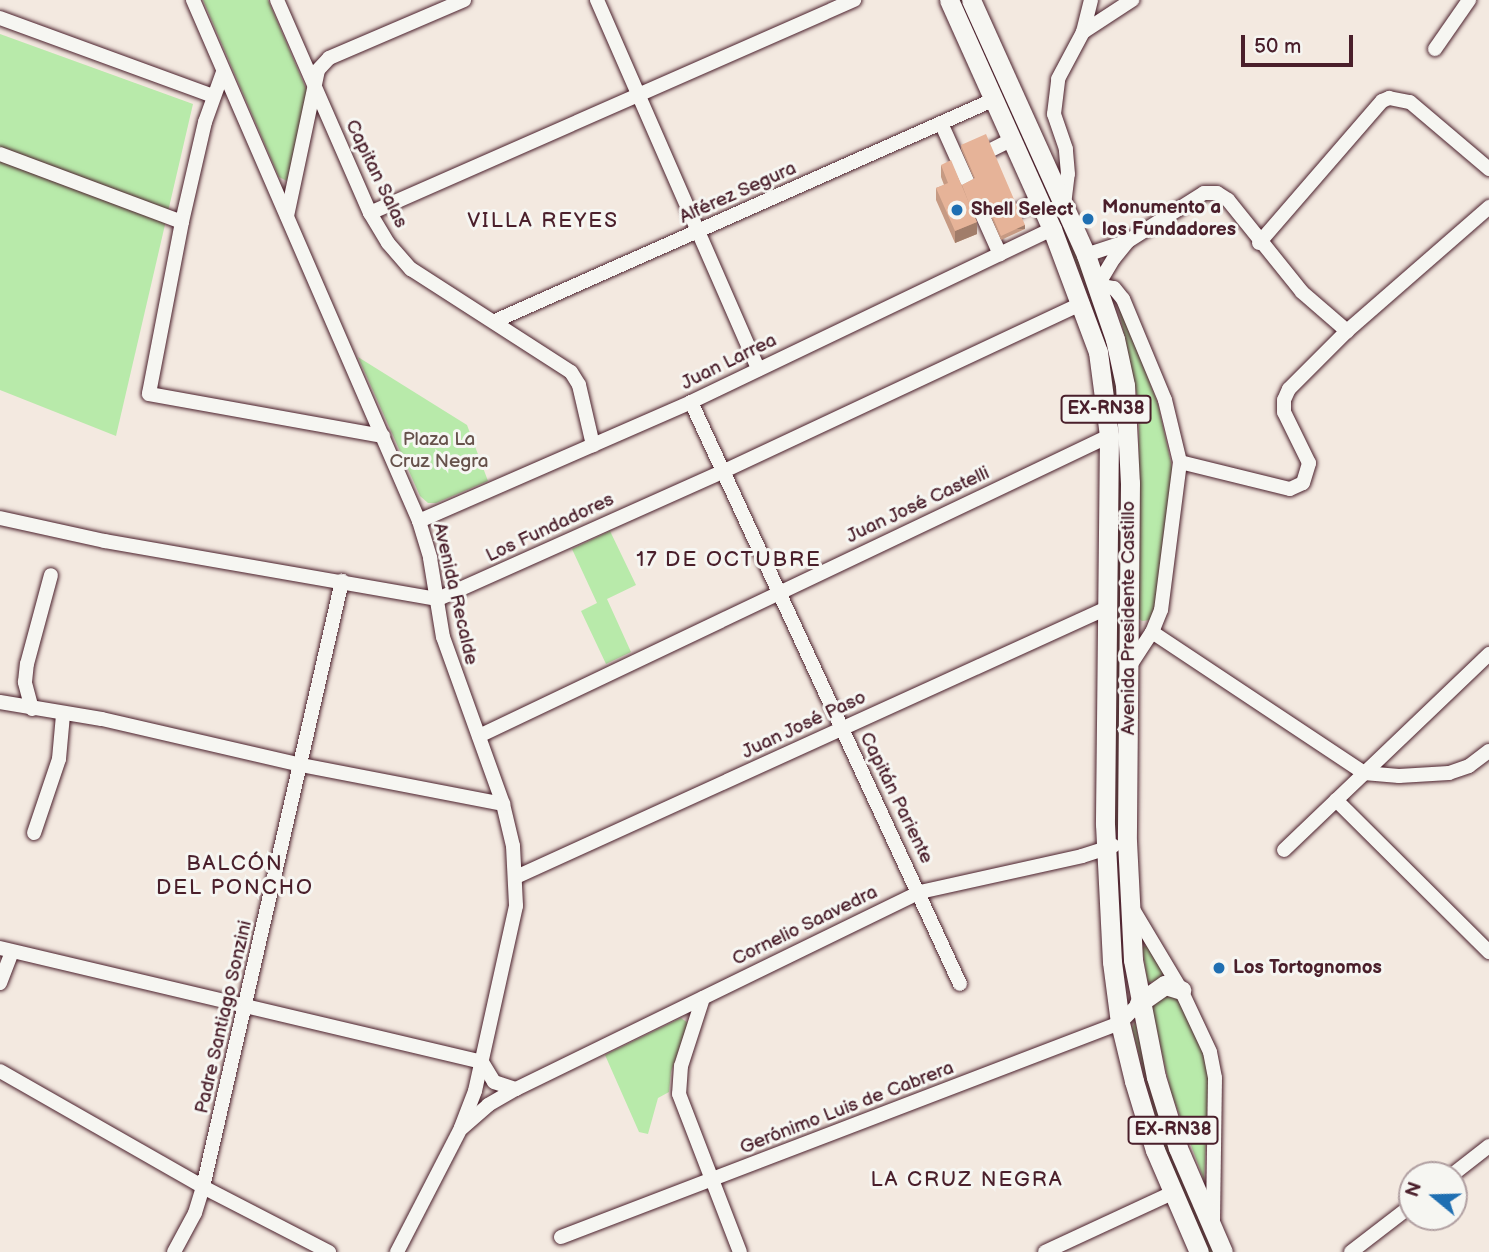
<!DOCTYPE html>
<html>
<head>
<meta charset="utf-8">
<style>
	body { margin:0 }
	#map { position:relative; width:1489px; height:1252px; overflow:hidden; background:#f3e9e0; font-family:"Balsamiq Sans",sans-serif }
	div>[style] { position:absolute }
	.green>* { inset:0; background:#b8eaaa }
	.roads { filter:drop-shadow(0 0 2px #4a1f2b) drop-shadow(0 0 2px #4a1f2b) }
	.minor>* { height:14px; margin:-7px; padding:0 7px; transform-origin:7px; border-radius:7px; background:#f6f6f2 }
	.major>* { height:19px; margin:-9.5px; padding:0 9.5px; transform-origin:9.5px; border-radius:9.5px; background:#f6f6f2 }
	.wall>* { inset:0; background:#c69a83 }
	.shaded-wall>* { inset:0; background:#a17d6a; transform-origin:0 0 }
	.building>* { inset:0; background:#e6b398 }
	.dots>* { width:19px; height:19px; translate:-50% -50%; box-sizing:border-box; border:4px solid #f6f6f2; border-radius:50% }
	span { translate:-50% -50%; white-space:nowrap; text-align:center; line-height:1.15; -webkit-text-stroke:6px #f6f6f2; paint-order:stroke }
	.shield-label span { padding:2px 5px; background:#f6f6f2; border:2px solid; border-radius:5px; -webkit-text-stroke-width:0 }
	.shield-label { font-size:18px; color:#4a1f2b; font-weight:700 }
	.street-label { font-size:19px; color:#4a1f2b }
	.poi-label { font-size:19px; color:#4a1f2b; font-weight:700 }
	.left { translate:0 -50%; text-align:left }
	.park-label { font-size:19px; color:#66524b }
	.neighbourhood-label { font-size:21px; color:#4a1f2b; letter-spacing:2px }
	.north { position:absolute; left:1398px; top:1161px; width:70px; height:70px; box-sizing:border-box; background:#f6f6f2; border:2px solid #b1a0a2; border-radius:50%; rotate:289deg; font-size:19px; font-weight:700; line-height:28px; text-align:center; color:#4a1f2b }
	.north::after { content:''; display:block; margin:auto; width:24px; height:32px; background:#1f6fb2; clip-path:polygon(50% 0,100% 100%,50% 72%,0 100%) }
	.scale { position:absolute; left:1241px; top:35px; width:112px; height:32px; box-sizing:border-box; border:4px solid #4a1f2b; border-top:0; padding-left:9px; font-size:21px; line-height:24px; white-space:nowrap; color:#4a1f2b; -webkit-text-stroke:5px #f6f6f2; paint-order:stroke }
</style>
</head>
<body>
<div id="map">
	<div class="green">
		<div style="clip-path:polygon(203px 0,268px 0,307px 91px,287px 181px,279px 177px)"></div>
		<div style="clip-path:polygon(958px 0,962px 0,1088px 279px,1114px 370px,1122px 451px,1118px 829px,1115px 830px,1118px 451px,1110px 371px,1104px 340px,1084px 281px)"></div>
		<div style="clip-path:polygon(0 34px,193px 104px,116px 436px,0 390px)"></div>
		<div style="clip-path:polygon(1116px 296px,1158px 404px,1173px 472px,1155px 612px,1150px 620px,1142px 621px,1138px 618px,1139px 405px)"></div>
		<div style="clip-path:polygon(358px 357px,467px 425px,488px 481px,436px 503px,428px 503px,420px 496px)"></div>
		<div style="clip-path:polygon(610px 531px,636px 585px,607px 599px,631px 652px,606px 664px,581px 611px,597px 603px,572px 549px)"></div>
		<div style="clip-path:polygon(1146px 946px,1150px 948px,1168px 977px,1148px 983px,1142px 947px)"></div>
		<div style="clip-path:polygon(1164px 993px,1179px 999px,1206px 1058px,1209px 1078px,1204px 1180px,1171px 1092px,1153px 1013px,1152px 1005px)"></div>
		<div style="clip-path:polygon(681px 1018px,688px 1023px,671px 1072px,669px 1092px,658px 1098px,648px 1134px,639px 1132px,605px 1055px)"></div>
		<div style="clip-path:polygon(1135px 1022px,1148px 1078px,1214px 1252px,1208px 1252px,1165px 1151px,1132px 1028px)"></div>
	</div>
	<div class="roads">
		<div class="minor">
			<div style="left:193px;top:0;width:568px;rotate:66.55deg"></div>
			<div style="left:419px;top:521px;width:39px;rotate:73deg"></div>
			<div style="left:430px;top:558px;width:80px;rotate:80.7deg"></div>
			<div style="left:443px;top:637px;width:177px;rotate:70.2deg"></div>
			<div style="left:503px;top:804px;width:43px;rotate:76.6deg"></div>
			<div style="left:513px;top:846px;width:60px;rotate:87.1deg"></div>
			<div style="left:516px;top:906px;width:189px;rotate:102.5deg"></div>
			<div style="left:475px;top:1091px;width:40px;rotate:111deg"></div>
			<div style="left:461px;top:1128px;width:140px;rotate:117.3deg"></div>
			<div style="left:277px;top:0;width:232px;rotate:66.4deg"></div>
			<div style="left:370px;top:213px;width:35px;rotate:59deg"></div>
			<div style="left:388px;top:243px;width:35px;rotate:49deg"></div>
			<div style="left:411px;top:269px;width:190px;rotate:32.8deg"></div>
			<div style="left:571px;top:372px;width:15px;rotate:58deg"></div>
			<div style="left:579px;top:385px;width:62px;rotate:76.9deg"></div>
			<div style="left:597px;top:0;width:403px;rotate:66.4deg"></div>
			<div style="left:0;top:18px;width:227px;rotate:20.1deg"></div>
			<div style="left:1083px;top:32px;width:33px;rotate:-76deg"></div>
			<div style="left:1435px;top:49px;width:60px;rotate:-55.2deg"></div>
			<div style="left:223px;top:72px;width:53px;rotate:109.8deg"></div>
			<div style="left:205px;top:122px;width:103px;rotate:103deg"></div>
			<div style="left:182px;top:222px;width:175px;rotate:100.9deg"></div>
			<div style="left:149px;top:394px;width:238px;rotate:10.2deg"></div>
			<div style="left:941px;top:123px;width:144px;rotate:65.8deg"></div>
			<div style="left:0;top:154px;width:194px;rotate:20.5deg"></div>
			<div style="left:977px;top:157px;width:40px;rotate:-26.6deg"></div>
			<div style="left:1064px;top:205px;width:31px;rotate:-83deg"></div>
			<div style="left:1068px;top:174px;width:25px;rotate:-95deg"></div>
			<div style="left:1066px;top:149px;width:37px;rotate:-109deg"></div>
			<div style="left:1054px;top:114px;width:35px;rotate:-83deg"></div>
			<div style="left:1058px;top:79px;width:53px;rotate:-62deg"></div>
			<div style="left:1083px;top:32px;width:59px;rotate:-33.1deg"></div>
			<div style="left:370px;top:213px;width:529px;rotate:-23.75deg"></div>
			<div style="left:287px;top:216px;width:149px;rotate:-78deg"></div>
			<div style="left:318px;top:70px;width:16px;rotate:-47deg"></div>
			<div style="left:329px;top:58px;width:147px;rotate:-23.2deg"></div>
			<div style="left:1003px;top:218px;width:41px;rotate:-25.9deg"></div>
			<div style="left:1128px;top:241px;width:22px;rotate:129deg"></div>
			<div style="left:1114px;top:258px;width:31px;rotate:121deg"></div>
			<div style="left:1098px;top:285px;width:16px;rotate:11deg"></div>
			<div style="left:1114px;top:288px;width:14px;rotate:51deg"></div>
			<div style="left:1123px;top:299px;width:109px;rotate:67.4deg"></div>
			<div style="left:1165px;top:400px;width:64px;rotate:76.4deg"></div>
			<div style="left:1180px;top:462px;width:149px;rotate:97.3deg"></div>
			<div style="left:1161px;top:610px;width:24px;rotate:112deg"></div>
			<div style="left:1152px;top:632px;width:42px;rotate:123.3deg"></div>
			<div style="left:1259px;top:243px;width:188px;rotate:-49.1deg"></div>
			<div style="left:1382px;top:101px;width:8px;rotate:-23deg"></div>
			<div style="left:1389px;top:98px;width:21px;rotate:11deg"></div>
			<div style="left:1410px;top:102px;width:104px;rotate:40.3deg"></div>
			<div style="left:1086px;top:255px;width:44px;rotate:-18.4deg"></div>
			<div style="left:1128px;top:241px;width:90px;rotate:-32.3deg"></div>
			<div style="left:1204px;top:193px;width:13px"></div>
			<div style="left:1217px;top:193px;width:13px;rotate:32deg"></div>
			<div style="left:1228px;top:200px;width:118px;rotate:51.2deg"></div>
			<div style="left:1302px;top:292px;width:60px;rotate:40.9deg"></div>
			<div style="left:495px;top:321px;width:547px;rotate:-23.94deg"></div>
			<div style="left:691px;top:402px;width:641px;rotate:65.19deg"></div>
			<div style="left:1180px;top:462px;width:113px;rotate:13.8deg"></div>
			<div style="left:1290px;top:489px;width:14px;rotate:-25deg"></div>
			<div style="left:1303px;top:483px;width:21px;rotate:-73deg"></div>
			<div style="left:1309px;top:463px;width:57px;rotate:-116.1deg"></div>
			<div style="left:1284px;top:412px;width:12px;rotate:-90deg"></div>
			<div style="left:1284px;top:400px;width:12px;rotate:-66deg"></div>
			<div style="left:1289px;top:389px;width:82px;rotate:-45deg"></div>
			<div style="left:1347px;top:331px;width:189px;rotate:-41.1deg"></div>
			<div style="left:0;top:518px;width:107px;rotate:12.4deg"></div>
			<div style="left:105px;top:541px;width:338px;rotate:9.9deg"></div>
			<div style="left:438px;top:599px;width:311px;rotate:-24.1deg"></div>
			<div style="left:722px;top:472px;width:398px;rotate:-25.1deg"></div>
			<div style="left:419px;top:521px;width:297px;rotate:-23.6deg"></div>
			<div style="left:691px;top:402px;width:400px;rotate:-25.6deg"></div>
			<div style="left:1152px;top:632px;width:255px;rotate:33.6deg"></div>
			<div style="left:1364px;top:773px;width:35px;rotate:5deg"></div>
			<div style="left:1399px;top:776px;width:50px;rotate:-3.4deg"></div>
			<div style="left:1449px;top:773px;width:21px;rotate:-19deg"></div>
			<div style="left:1469px;top:766px;width:25px;rotate:-37deg"></div>
			<div style="left:0;top:702px;width:103px;rotate:9.5deg"></div>
			<div style="left:102px;top:719px;width:204px;rotate:13deg"></div>
			<div style="left:301px;top:765px;width:206px;rotate:10.9deg"></div>
			<div style="left:32px;top:709px;width:28px;rotate:-105deg"></div>
			<div style="left:25px;top:682px;width:18px;rotate:-84deg"></div>
			<div style="left:27px;top:664px;width:92px;rotate:-74.9deg"></div>
			<div style="left:479px;top:736px;width:698px;rotate:-25.46deg"></div>
			<div style="left:1336px;top:800px;width:216px;rotate:44.8deg"></div>
			<div style="left:34px;top:833px;width:78px;rotate:-71.3deg"></div>
			<div style="left:59px;top:759px;width:44px;rotate:-84.8deg"></div>
			<div style="left:1284px;top:850px;width:284px;rotate:-43.7deg"></div>
			<div style="left:516px;top:877px;width:649px;rotate:-24.47deg"></div>
			<div style="left:1131px;top:906px;width:98px;rotate:59.2deg"></div>
			<div style="left:1181px;top:990px;width:68px;rotate:64.9deg"></div>
			<div style="left:1210px;top:1052px;width:26px;rotate:79deg"></div>
			<div style="left:1215px;top:1078px;width:143px;rotate:90.8deg"></div>
			<div style="left:0;top:948px;width:495px;rotate:13.3deg"></div>
			<div style="left:482px;top:1062px;width:23px;rotate:59deg"></div>
			<div style="left:494px;top:1082px;width:23px;rotate:18deg"></div>
			<div style="left:0;top:983px;width:33px;rotate:-69deg"></div>
			<div style="left:703px;top:998px;width:71px;rotate:107.9deg"></div>
			<div style="left:681px;top:1066px;width:28px;rotate:94deg"></div>
			<div style="left:679px;top:1094px;width:169px;rotate:68.9deg"></div>
			<div style="left:0;top:1071px;width:234px;rotate:29.7deg"></div>
			<div style="left:203px;top:1187px;width:142px;rotate:27.3deg"></div>
			<div style="left:462px;top:1128px;width:35px;rotate:-41deg"></div>
			<div style="left:488px;top:1105px;width:32px;rotate:-30deg"></div>
			<div style="left:516px;top:1089px;width:449px;rotate:-26deg"></div>
			<div style="left:920px;top:892px;width:166px;rotate:-12.5deg"></div>
			<div style="left:1082px;top:856px;width:33px;rotate:-18deg"></div>
			<div style="left:1452px;top:1175px;width:47px;rotate:-38.1deg"></div>
			<div style="left:561px;top:1237px;width:599px;rotate:-20.95deg"></div>
			<div style="left:1120px;top:1023px;width:28px;rotate:-46deg"></div>
			<div style="left:174px;top:1252px;width:44px;rotate:-61.7deg"></div>
			<div style="left:195px;top:1213px;width:27px;rotate:-73deg"></div>
			<div style="left:203px;top:1187px;width:622px;rotate:-77.08deg"></div>
			<div style="left:1045px;top:1252px;width:140px;rotate:-24.9deg"></div>
			<div style="left:1351px;top:1252px;width:77px;rotate:-37.6deg"></div>
		</div>
		<div class="major">
			<div style="left:949px;top:0;width:251px;rotate:65.8deg"></div>
			<div style="left:1052px;top:229px;width:131px;rotate:69.5deg"></div>
			<div style="left:1098px;top:352px;width:85px;rotate:82.5deg"></div>
			<div style="left:1109px;top:436px;width:388px;rotate:90.6deg"></div>
			<div style="left:1105px;top:824px;width:138px;rotate:87.1deg"></div>
			<div style="left:1112px;top:962px;width:62px;rotate:82.5deg"></div>
			<div style="left:1120px;top:1023px;width:60px;rotate:76.4deg"></div>
			<div style="left:1134px;top:1081px;width:72px;rotate:73.1deg"></div>
			<div style="left:1155px;top:1150px;width:111px;rotate:66.7deg"></div>
			<div style="left:971px;top:0;width:280px;rotate:65.7deg"></div>
			<div style="left:1086px;top:255px;width:89px;rotate:71deg"></div>
			<div style="left:1115px;top:339px;width:47px;rotate:77.7deg"></div>
			<div style="left:1125px;top:385px;width:98px;rotate:87.1deg"></div>
			<div style="left:1130px;top:483px;width:358px;rotate:90.5deg"></div>
			<div style="left:1127px;top:841px;width:119px;rotate:87.1deg"></div>
			<div style="left:1133px;top:960px;width:119px;rotate:78.9deg"></div>
			<div style="left:1156px;top:1077px;width:74px;rotate:72.8deg"></div>
			<div style="left:1178px;top:1148px;width:113px;rotate:66.6deg"></div>
			<div style="left:1139px;top:1003px;width:32px;rotate:-35deg"></div>
			<div style="left:1165px;top:985px;width:17px;rotate:17deg"></div>
		</div>
	</div>
	<div class="wall">
		<div style="clip-path:polygon(961px 145px,1025px 229px,1001px 240px,985px 203px,972px 209px,977px 234px,955px 243px,936px 200px,936px 188px,944px 185px,941px 177px,941px 165px,962px 185px,974px 179px,961px 149px)"></div>
	</div>
	<div class="shaded-wall">
		<div style="clip-path:polygon(985px 199px,985px 203px,968px 211px,968px 207px)"></div>
		<div style="clip-path:polygon(977px 222px,977px 234px,955px 243px,955px 231px)"></div>
		<div style="left:1025px;top:225px;width:4px;height:26px;rotate:90deg"></div>
	</div>
	<div class="building">
		<div style="clip-path:polygon(986px 134px,1025px 225px,1001px 236px,985px 199px,970px 206px,962px 185px,975px 178px,961px 145px)"></div>
		<div style="clip-path:polygon(951px 160px,977px 222px,955px 231px,936px 188px,948px 183px,941px 165px)"></div>
	</div>
	<div class="dots">
		<div style="left:957px;top:210px;background:#1f6fb2"></div>
		<div style="left:1088px;top:219px;background:#1f6fb2"></div>
		<div style="left:1219px;top:968px;background:#1f6fb2"></div>
	</div>
	<div class="shield-label">
		<span style="left:1106px;top:409px">EX-RN38</span>
		<span style="left:1173px;top:1130px">EX-RN38</span>
	</div>
	<div class="street-label">
		<span style="left:376px;top:174px;rotate:64deg">Capitan Salas</span>
		<span style="left:738px;top:193px;rotate:-24deg">Alférez Segura</span>
		<span style="left:729px;top:362px;rotate:-26deg">Juan Larrea</span>
		<span style="left:918px;top:505px;rotate:-25deg">Juan José Castelli</span>
		<span style="left:550px;top:528px;rotate:-25deg">Los Fundadores</span>
		<span style="left:455px;top:594px;rotate:77deg">Avenida Recalde</span>
		<span style="left:1129px;top:618px;rotate:-90deg">Avenida Presidente Castillo</span>
		<span style="left:804px;top:725px;rotate:-25deg">Juan José Paso</span>
		<span style="left:896px;top:798px;rotate:64deg">Capitán Pariente</span>
		<span style="left:805px;top:926px;rotate:-26deg">Cornelio Saavedra</span>
		<span style="left:224px;top:1017px;rotate:-77deg">Padre Santiago Sonzini</span>
		<span style="left:847px;top:1108px;rotate:-21deg">Gerónimo Luis de Cabrera</span>
	</div>
	<div class="poi-label">
		<span class="left" style="left:1102px;top:219px">Monumento a<br>los Fundadores</span>
		<span class="left" style="left:971px;top:210px">Shell Select</span>
		<span class="left" style="left:1233px;top:968px">Los Tortognomos</span>
	</div>
	<div class="park-label">
		<span style="left:439px;top:451px">Plaza La<br>Cruz Negra</span>
	</div>
	<div class="neighbourhood-label">
		<span style="left:543px;top:221px">VILLA REYES</span>
		<span style="left:729px;top:560px">17 DE OCTUBRE</span>
		<span style="left:235px;top:876px">BALCÓN<br>DEL PONCHO</span>
		<span style="left:967px;top:1180px">LA CRUZ NEGRA</span>
	</div>
	<div class="north">N</div>
	<div class="scale">50 m</div>
</div>
</body>
</html>
